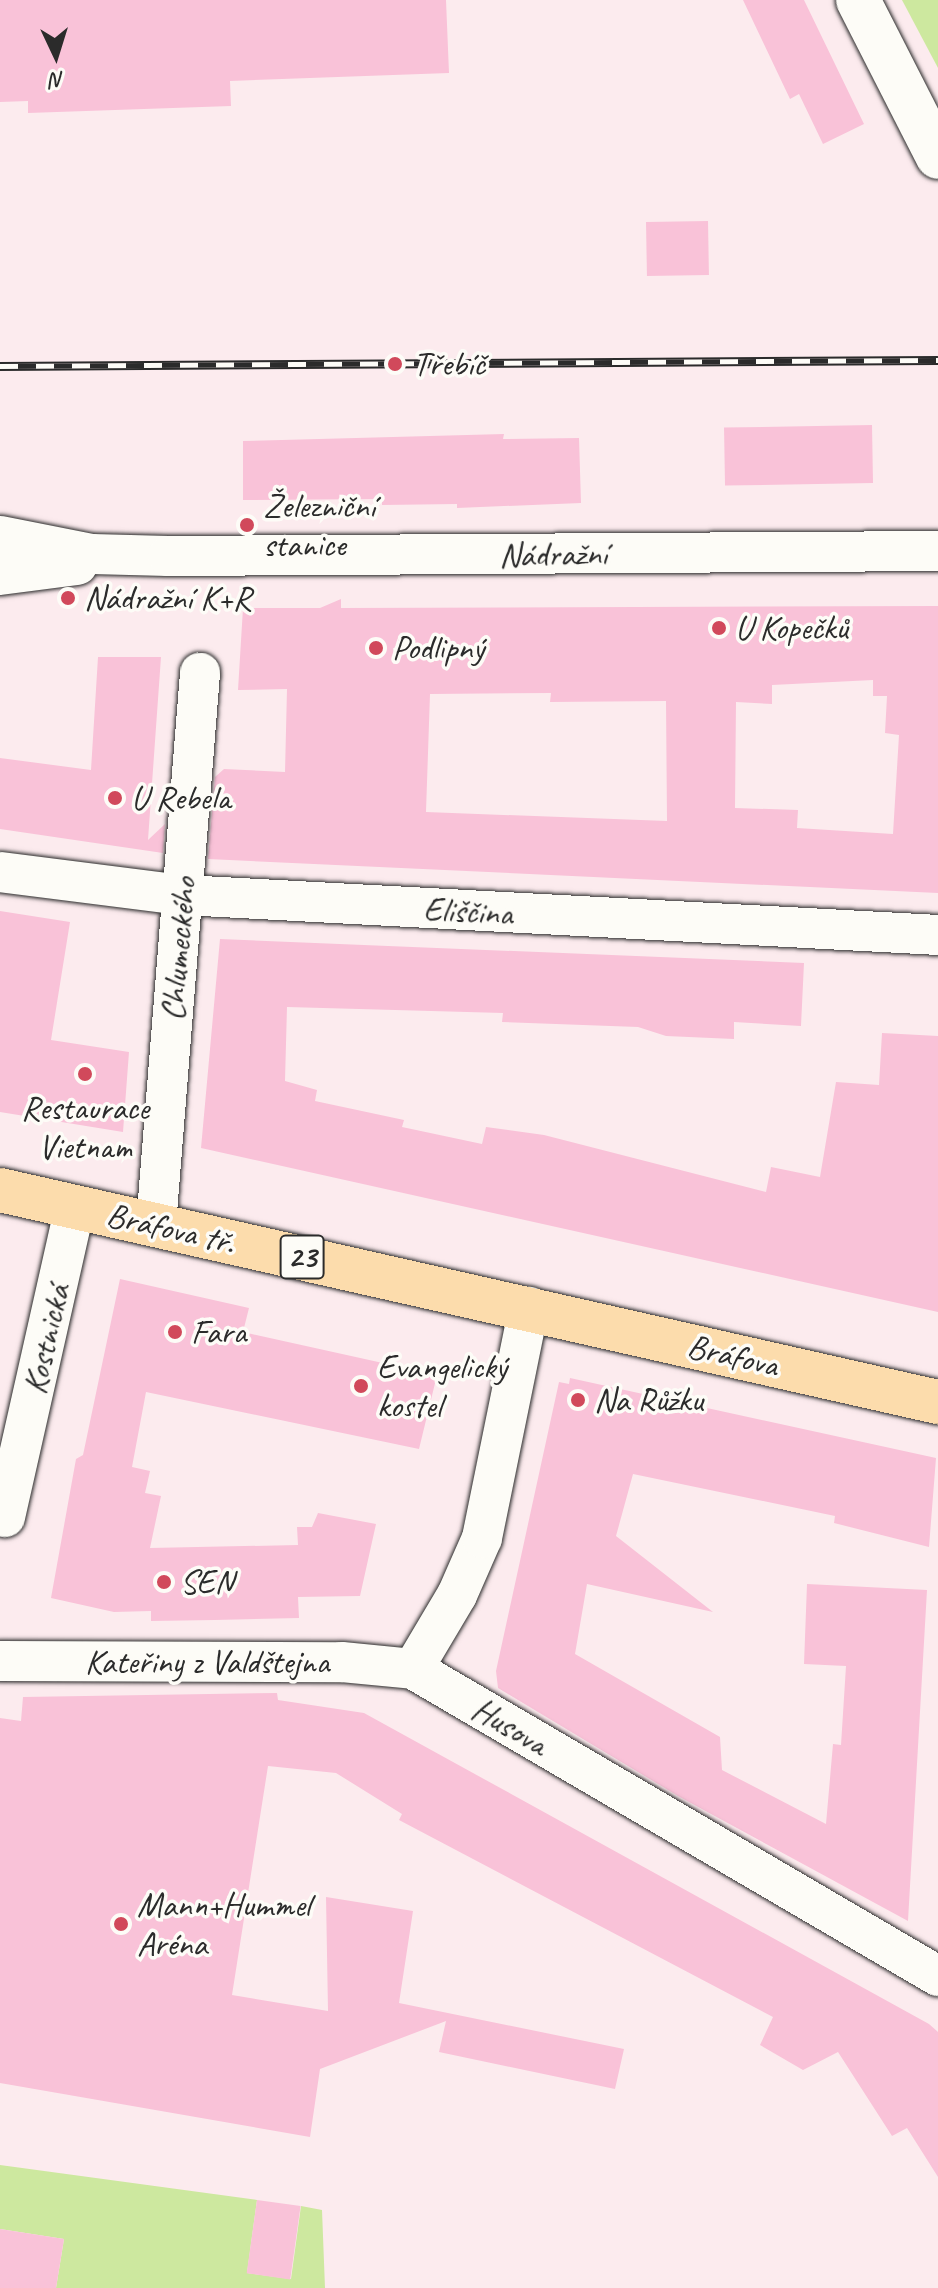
<!DOCTYPE html>
<html>
<head>
<meta charset="utf-8">
<style>
	body { margin:0 }
	#map { position:relative; width:938px; height:2288px; overflow:hidden; background:#fcebee; font-family:Caveat,sans-serif }
	div>[style] { position:absolute }
	.green>* { inset:0; background:#cde89f }
	.building>* { inset:0; background:#f9c2d8; transform-origin:0 0 }
	.roads { filter:drop-shadow(0 0 2px #2b2b2b) drop-shadow(0 0 2px #2b2b2b) }
	.street>* { height:40px; margin:-20px; padding:0 20px; transform-origin:20px; border-radius:20px; background:#fdfcf7 }
	.secondary>* { height:44px; margin:-22px; padding:0 22px; transform-origin:22px; border-radius:22px; background:#fdfcf7 }
	.primary>* { height:44px; margin:-22px; padding:0 22px; transform-origin:22px; border-radius:22px; background:#fcdcac }
	.rail>* { height:9px; margin-top:-4.5px; transform-origin:0; background:repeating-linear-gradient(90deg,#fdfcf7 0 18px,#2b2b2b 0 36px); box-sizing:border-box; border-block:2px solid #2b2b2b }
	.dots>* { width:22px; height:22px; translate:-50% -50%; box-sizing:border-box; border:4px solid #fdfcf7; border-radius:50% }
	span { translate:-50% -50%; white-space:nowrap; text-align:center; line-height:1.15; -webkit-text-stroke:7px #fdfcf7; paint-order:stroke }
	.shield-label span { padding:2px 6px; background:#fdfcf7; border:2px solid; border-radius:6px; -webkit-text-stroke-width:0 }
	.shield-label { font-size:32px; color:#2b2b2b; font-weight:700 }
	.poi-label { font-size:34px; color:#2b2b2b }
	.left { translate:0 -50%; text-align:left }
	.street-label { font-size:34px; color:#2b2b2b }
	.north { position:absolute; left:16px; top:16px; width:80px; height:80px; -webkit-text-stroke:6px #fdfcf7; paint-order:stroke; rotate:176deg; font-size:22px; font-weight:700; line-height:32px; text-align:center; color:#2b2b2b }
	.north::after { content:''; display:block; margin:auto; width:28px; height:36px; background:#2b2b2b; clip-path:polygon(50% 0,100% 100%,50% 72%,0 100%) }
</style>
</head>
<body>
<div id="map">
	<div class="green">
		<div style="clip-path:polygon(902px 0,938px 0,938px 68px)"></div>
		<div style="clip-path:polygon(0 2165px,257px 2200px,247px 2273px,291px 2279px,301px 2206px,322px 2210px,325px 2288px,56px 2288px,64px 2239px,0 2229px)"></div>
	</div>
	<div class="building">
		<div style="clip-path:polygon(0 0,446px 0,449px 73px,230px 81px,231px 106px,28px 113px,28px 101px,0 102px)"></div>
		<div style="clip-path:polygon(743px 0,804px 0,864px 124px,823px 144px,799px 94px,790px 99px)"></div>
		<div style="left:708px;top:221px;width:54px;height:62px;rotate:89deg"></div>
		<div style="left:872px;top:425px;width:58px;height:148px;rotate:89deg"></div>
		<div style="clip-path:polygon(504px 434px,503px 439px,579px 438px,581px 503px,457px 508px,457px 504px,382px 505px,382px 499px,243px 500px,243px 441px)"></div>
		<div style="clip-path:polygon(evenodd,341px 599px,341px 608px,938px 606px,938px 893px,208px 859px,215px 777px,224px 769px,285px 772px,287px 689px,238px 690px,243px 608px,320px 608px,341px 599px,873px 680px,873px 696px,887px 696px,885px 733px,899px 735px,893px 834px,797px 828px,798px 810px,735px 808px,736px 702px,772px 704px,772px 685px,873px 680px,341px 599px,551px 693px,550px 702px,666px 701px,667px 821px,426px 812px,430px 694px,551px 693px)"></div>
		<div style="clip-path:polygon(98px 657px,161px 657px,148px 840px,165px 824px,163px 853px,0 829px,0 758px,91px 770px)"></div>
		<div style="clip-path:polygon(0 911px,70px 922px,51px 1040px,129px 1052px,123px 1132px,0 1112px)"></div>
		<div style="clip-path:polygon(220px 939px,804px 963px,801px 1026px,734px 1022px,734px 1039px,666px 1036px,638px 1027px,502px 1022px,503px 1013px,287px 1007px,285px 1081px,317px 1090px,315px 1101px,404px 1120px,402px 1127px,482px 1144px,486px 1127px,544px 1135px,766px 1192px,771px 1167px,820px 1177px,836px 1082px,879px 1085px,882px 1033px,938px 1036px,938px 1312px,201px 1148px)"></div>
		<div style="clip-path:polygon(120px 1279px,249px 1308px,243px 1332px,437px 1375px,419px 1449px,146px 1392px,132px 1467px,150px 1471px,145px 1493px,161px 1496px,150px 1548px,298px 1545px,297px 1527px,312px 1527px,318px 1513px,376px 1524px,360px 1596px,298px 1597px,299px 1618px,215px 1620px,151px 1621px,151px 1611px,114px 1612px,51px 1598px,76px 1459px,83px 1455px)"></div>
		<div style="clip-path:polygon(570px 1378px,936px 1458px,929px 1547px,834px 1523px,835px 1516px,633px 1474px,616px 1536px,713px 1612px,587px 1584px,575px 1654px,720px 1737px,722px 1770px,826px 1824px,833px 1744px,841px 1745px,846px 1666px,804px 1664px,807px 1584px,927px 1590px,908px 1921px,678px 1796px,498px 1688px,496px 1671px,559px 1382px,569px 1384px)"></div>
		<div style="clip-path:polygon(277px 1693px,278px 1700px,364px 1713px,929px 2024px,938px 2032px,938px 2177px,907px 2128px,892px 2136px,838px 2052px,803px 2070px,760px 2045px,773px 2017px,399px 1820px,402px 1814px,336px 1773px,268px 1766px,232px 1995px,328px 2011px,326px 1897px,413px 1911px,399px 2003px,624px 2049px,615px 2089px,439px 2052px,446px 2021px,320px 2069px,310px 2137px,0 2083px,0 1718px,21px 1721px,23px 1697px)"></div>
		<div style="left:257px;top:2200px;width:44px;height:74px;rotate:8deg"></div>
		<div style="clip-path:polygon(0 2229px,64px 2239px,56px 2288px,0 2288px)"></div>
	</div>
	<div class="roads">
		<div class="street">
			<div style="left:0;top:536px;width:94px;rotate:11.1deg"></div>
			<div style="left:92px;top:554px;width:76px;rotate:1.5deg"></div>
			<div style="left:168px;top:556px;width:770px;rotate:-0.37deg"></div>
			<div style="left:0;top:575px;width:78px;rotate:-7.4deg"></div>
			<div style="left:0;top:872px;width:184px;rotate:7.2deg"></div>
			<div style="left:183px;top:895px;width:756px;rotate:3.03deg"></div>
			<div style="left:156px;top:1225px;width:554px;rotate:-85.44deg"></div>
			<div style="left:5px;top:1517px;width:318px;rotate:-77.3deg"></div>
			<div style="left:0;top:1661px;width:342px;rotate:0.2deg"></div>
			<div style="left:342px;top:1662px;width:71px;rotate:5.6deg"></div>
			<div style="left:413px;top:1669px;width:608px;rotate:30.32deg"></div>
			<div style="left:413px;top:1669px;width:86px;rotate:-59.3deg"></div>
			<div style="left:457px;top:1595px;width:62px;rotate:-66.3deg"></div>
			<div style="left:482px;top:1538px;width:236px;rotate:-78.5deg"></div>
		</div>
		<div class="secondary">
			<div style="left:858px;top:0;width:176px;rotate:63deg"></div>
		</div>
		<div class="primary">
			<div style="left:0;top:1190px;width:962px;rotate:12.74deg"></div>
		</div>
	</div>
	<div class="rail">
		<div style="left:0;top:366px;width:938px;rotate:-0.37deg"></div>
	</div>
	<div class="dots">
		<div style="left:395px;top:364px;background:#d1495b"></div>
		<div style="left:247px;top:525px;background:#d1495b"></div>
		<div style="left:68px;top:598px;background:#d1495b"></div>
		<div style="left:719px;top:628px;background:#d1495b"></div>
		<div style="left:376px;top:648px;background:#d1495b"></div>
		<div style="left:115px;top:798px;background:#d1495b"></div>
		<div style="left:85px;top:1074px;background:#d1495b"></div>
		<div style="left:175px;top:1332px;background:#d1495b"></div>
		<div style="left:361px;top:1386px;background:#d1495b"></div>
		<div style="left:578px;top:1400px;background:#d1495b"></div>
		<div style="left:164px;top:1582px;background:#d1495b"></div>
		<div style="left:121px;top:1924px;background:#d1495b"></div>
	</div>
	<div class="shield-label">
		<span style="left:302px;top:1257px">23</span>
	</div>
	<div class="poi-label">
		<span class="left" style="left:413px;top:364px">Třebíč</span>
		<span class="left" style="left:263px;top:525px">Železniční<br>stanice</span>
		<span class="left" style="left:84px;top:598px">Nádražní K+R</span>
		<span class="left" style="left:735px;top:628px">U Kopečků</span>
		<span class="left" style="left:392px;top:648px">Podlipný</span>
		<span class="left" style="left:131px;top:798px">U Rebela</span>
		<span style="left:85px;top:1127px">Restaurace<br>Vietnam</span>
		<span class="left" style="left:191px;top:1332px">Fara</span>
		<span class="left" style="left:377px;top:1386px">Evangelický<br>kostel</span>
		<span class="left" style="left:594px;top:1400px">Na Růžku</span>
		<span class="left" style="left:180px;top:1582px">SEN</span>
		<span class="left" style="left:137px;top:1924px">Mann+Hummel<br>Aréna</span>
	</div>
	<div class="street-label">
		<span style="left:553px;top:554px;rotate:-1deg">Nádražní</span>
		<span style="left:468px;top:911px;rotate:3deg">Eliščina</span>
		<span style="left:178px;top:949px;rotate:-85deg">Chlumeckého</span>
		<span style="left:171px;top:1228px;rotate:13deg">Bráfova tř.</span>
		<span style="left:46px;top:1339px;rotate:-77deg">Kostnická</span>
		<span style="left:733px;top:1355px;rotate:13deg">Bráfova</span>
		<span style="left:207px;top:1662px">Kateřiny z Valdštejna</span>
		<span style="left:510px;top:1726px;rotate:30deg">Husova</span>
	</div>
	<div class="north">N</div>
</div>
</body>
</html>
